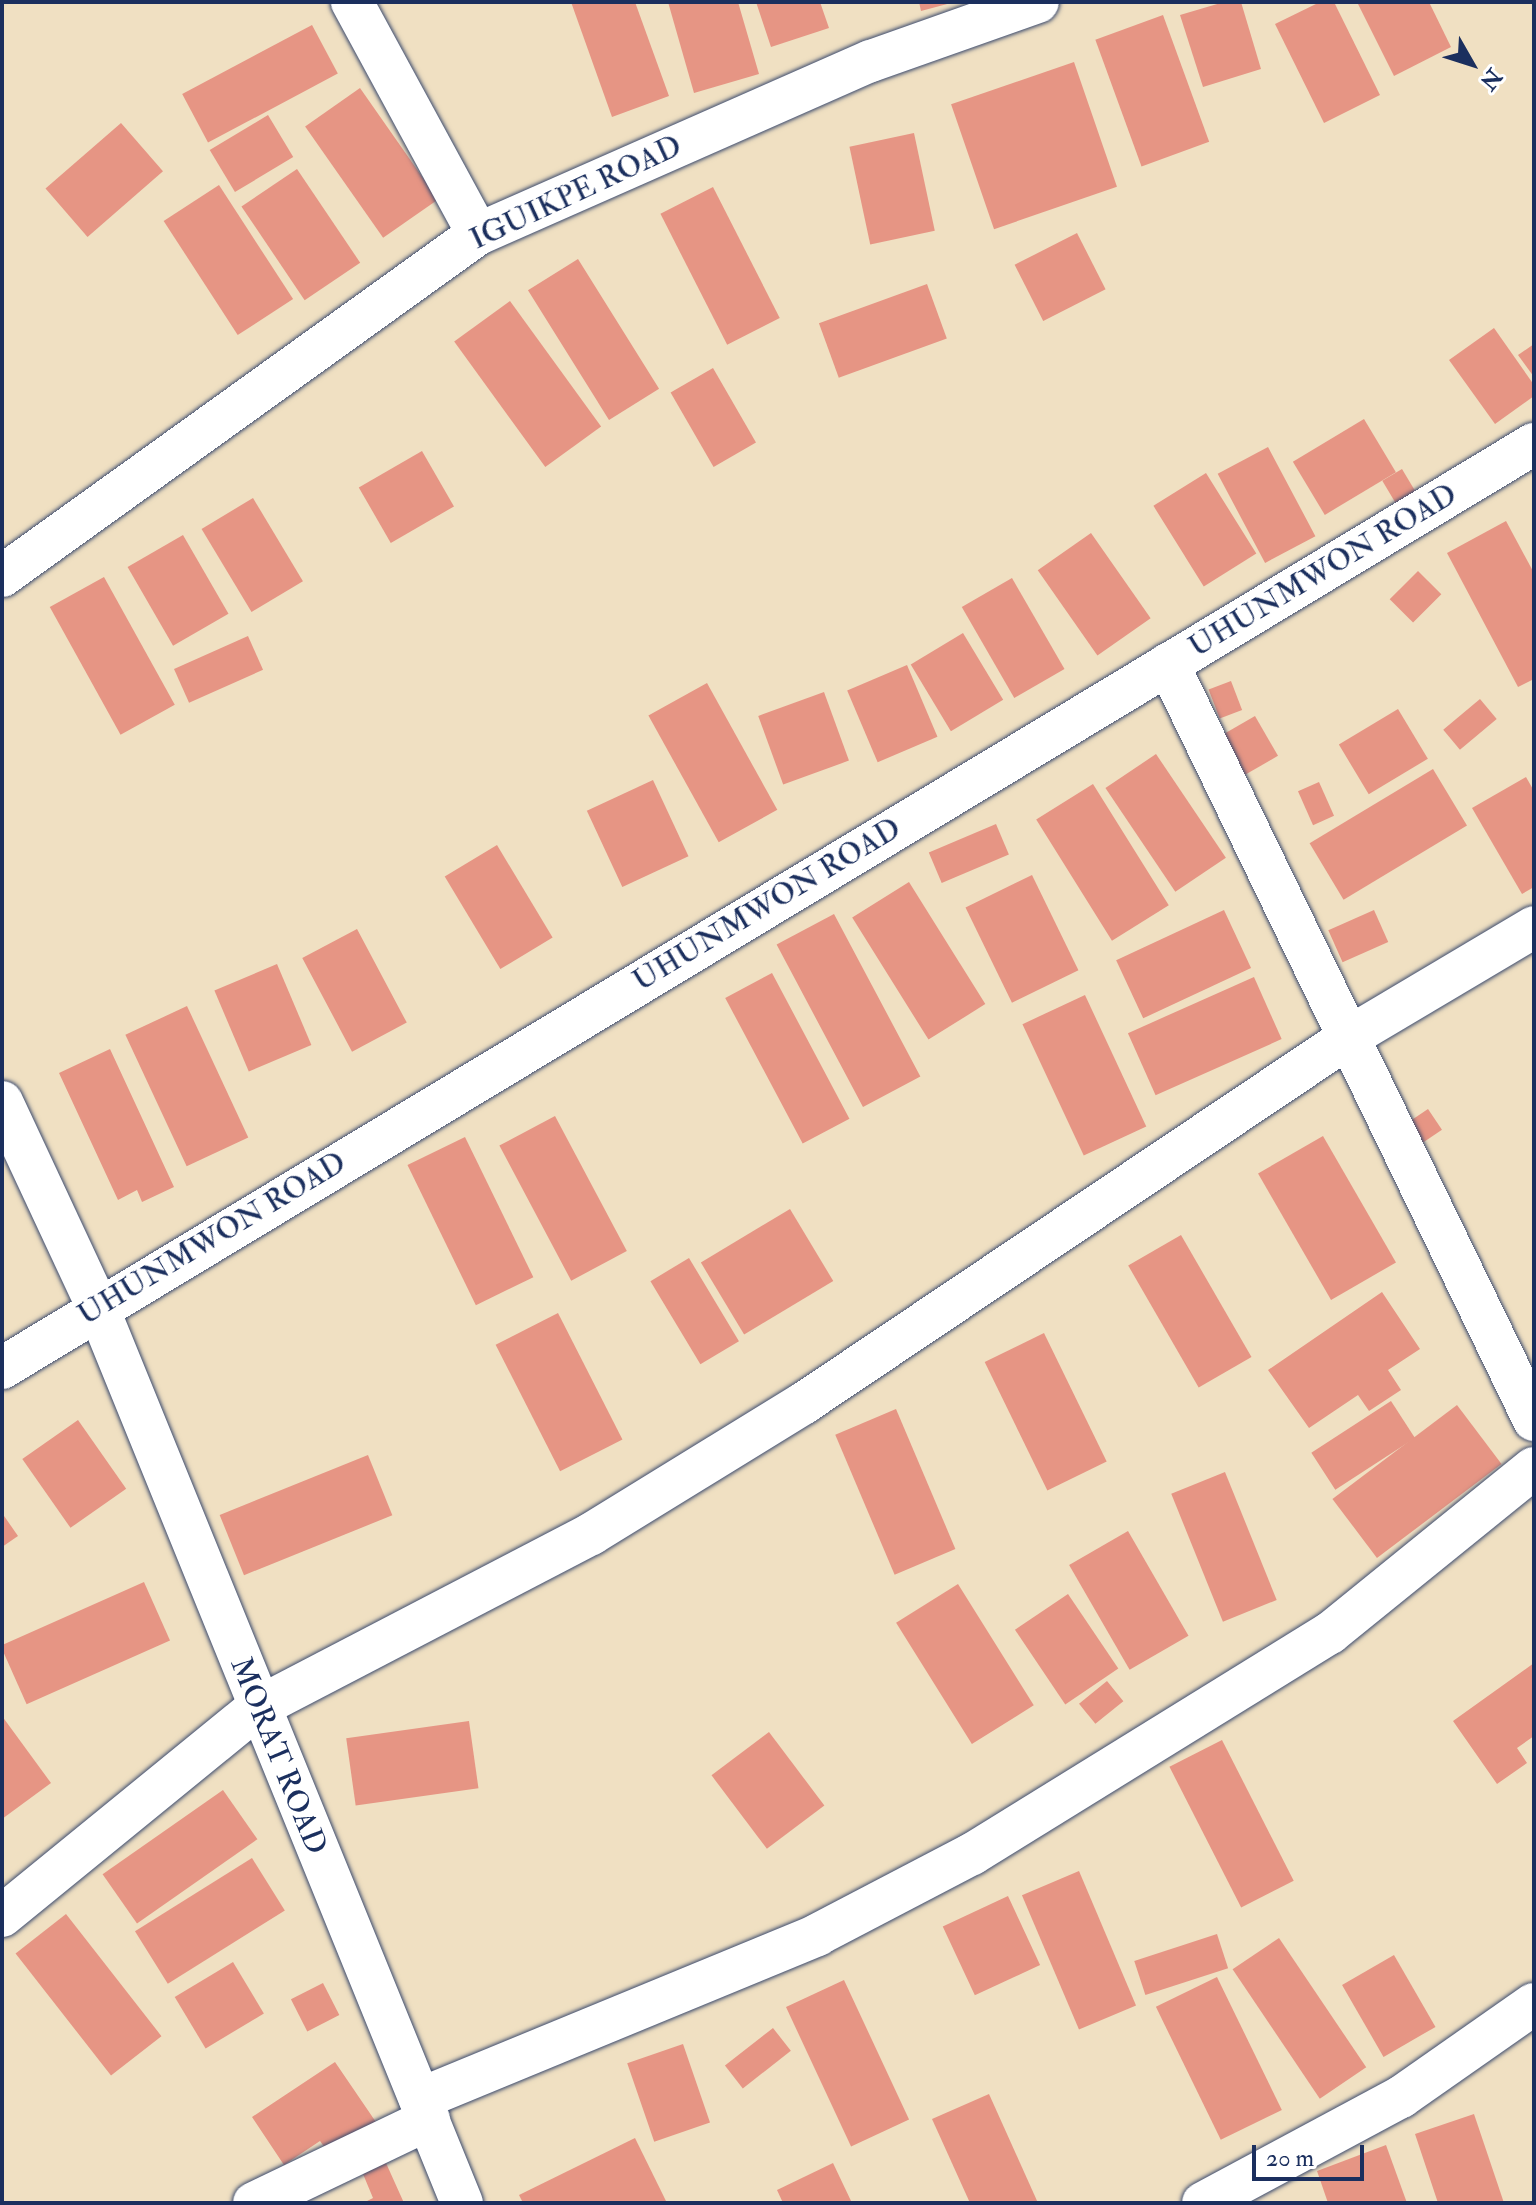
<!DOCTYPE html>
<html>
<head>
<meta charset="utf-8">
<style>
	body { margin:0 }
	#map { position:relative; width:1536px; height:2205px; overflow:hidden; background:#f0e0c2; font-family:"IM FELL Double Pica",serif }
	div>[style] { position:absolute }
	.building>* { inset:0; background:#e69584; transform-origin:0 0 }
	.roads { filter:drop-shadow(0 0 2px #3b4a6d) drop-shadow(0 0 2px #3b4a6d) }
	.minor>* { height:42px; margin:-21px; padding:0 21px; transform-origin:21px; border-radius:21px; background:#fff }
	span { translate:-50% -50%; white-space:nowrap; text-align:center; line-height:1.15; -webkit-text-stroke:6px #fff; paint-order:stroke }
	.street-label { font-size:30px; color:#1b2f5e }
	.frame { position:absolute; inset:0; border:4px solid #1b2f5e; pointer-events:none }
	.north { position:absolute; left:1432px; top:24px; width:80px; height:80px; -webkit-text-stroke:6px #fff; paint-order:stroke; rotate:129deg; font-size:22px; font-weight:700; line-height:32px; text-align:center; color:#1b2f5e }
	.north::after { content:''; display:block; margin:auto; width:28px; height:36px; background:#1b2f5e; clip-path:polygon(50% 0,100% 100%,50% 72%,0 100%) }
	.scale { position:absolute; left:1252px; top:2145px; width:112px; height:36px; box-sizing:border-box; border:4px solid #1b2f5e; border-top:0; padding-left:10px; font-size:24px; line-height:28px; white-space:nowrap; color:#1b2f5e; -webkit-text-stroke:6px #fff; paint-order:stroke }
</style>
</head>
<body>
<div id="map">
	<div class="building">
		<div style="clip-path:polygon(571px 2px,635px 2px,669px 96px,612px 117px)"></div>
		<div style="clip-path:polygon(668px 2px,738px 2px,759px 74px,694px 93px)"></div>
		<div style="clip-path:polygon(756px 2px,820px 2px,829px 28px,771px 47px)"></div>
		<div style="clip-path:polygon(919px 2px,951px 2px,951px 3px,921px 11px)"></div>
		<div style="clip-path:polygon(1224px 2px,1241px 2px,1261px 69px,1203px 87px,1180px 15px)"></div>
		<div style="clip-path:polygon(1320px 2px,1334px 2px,1380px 95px,1324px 123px,1275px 24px)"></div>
		<div style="clip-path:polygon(1357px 2px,1429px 2px,1451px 47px,1394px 76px)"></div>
		<div style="left:1163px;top:15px;width:135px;height:72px;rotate:70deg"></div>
		<div style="left:312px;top:25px;width:55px;height:147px;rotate:62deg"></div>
		<div style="left:1074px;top:62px;width:132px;height:130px;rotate:71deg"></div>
		<div style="left:360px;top:88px;width:136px;height:67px;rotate:55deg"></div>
		<div style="left:268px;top:115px;width:49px;height:68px;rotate:59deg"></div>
		<div style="left:121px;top:123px;width:64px;height:100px;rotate:49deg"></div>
		<div style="left:914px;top:133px;width:100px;height:66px;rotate:78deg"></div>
		<div style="left:297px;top:169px;width:113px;height:67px;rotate:56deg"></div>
		<div style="left:219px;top:185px;width:136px;height:66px;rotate:57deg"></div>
		<div style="left:713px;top:187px;width:147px;height:59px;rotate:63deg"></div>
		<div style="left:1077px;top:233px;width:63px;height:70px;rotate:63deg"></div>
		<div style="left:578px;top:259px;width:153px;height:59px;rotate:58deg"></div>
		<div style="left:927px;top:284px;width:58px;height:115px;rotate:70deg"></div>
		<div style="left:510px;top:301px;width:155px;height:69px;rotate:54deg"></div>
		<div style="clip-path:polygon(1494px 328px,1534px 385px,1534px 396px,1495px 424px,1449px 360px)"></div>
		<div style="clip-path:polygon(1534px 344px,1534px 377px,1518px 355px)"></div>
		<div style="left:713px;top:368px;width:86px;height:49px;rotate:60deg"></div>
		<div style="left:1364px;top:419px;width:62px;height:83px;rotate:59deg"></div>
		<div style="left:1268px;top:447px;width:101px;height:57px;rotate:62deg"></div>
		<div style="left:422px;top:451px;width:64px;height:73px;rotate:60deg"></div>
		<div style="left:1402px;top:469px;width:27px;height:23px;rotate:59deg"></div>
		<div style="left:1206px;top:473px;width:95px;height:62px;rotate:58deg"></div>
		<div style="left:253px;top:498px;width:97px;height:60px;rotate:59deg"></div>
		<div style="clip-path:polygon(1506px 521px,1534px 573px,1534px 679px,1518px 687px,1447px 553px)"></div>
		<div style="left:1091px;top:533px;width:104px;height:65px;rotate:55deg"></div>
		<div style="left:183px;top:535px;width:91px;height:64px;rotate:60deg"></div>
		<div style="left:1418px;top:571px;width:33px;height:40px;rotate:45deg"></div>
		<div style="left:104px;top:577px;width:146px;height:62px;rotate:61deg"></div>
		<div style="left:1012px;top:578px;width:105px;height:58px;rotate:60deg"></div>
		<div style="left:963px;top:633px;width:78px;height:61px;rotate:59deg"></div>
		<div style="left:248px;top:636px;width:37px;height:81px;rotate:66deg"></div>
		<div style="left:907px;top:665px;width:78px;height:65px;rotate:67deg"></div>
		<div style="left:1231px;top:681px;width:31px;height:24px;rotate:69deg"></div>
		<div style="left:707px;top:683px;width:145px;height:67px;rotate:61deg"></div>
		<div style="left:824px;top:692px;width:73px;height:70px;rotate:70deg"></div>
		<div style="left:1480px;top:699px;width:26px;height:48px;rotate:50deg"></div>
		<div style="left:1398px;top:709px;width:58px;height:69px;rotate:59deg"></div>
		<div style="left:1255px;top:716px;width:46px;height:38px;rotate:60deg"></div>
		<div style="left:1156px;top:754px;width:125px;height:61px;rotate:56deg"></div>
		<div style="left:1433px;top:769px;width:66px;height:144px;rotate:59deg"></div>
		<div style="clip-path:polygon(1526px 777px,1534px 791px,1534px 887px,1522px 894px,1472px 808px)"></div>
		<div style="left:653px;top:780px;width:84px;height:73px;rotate:65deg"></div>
		<div style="left:1319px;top:782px;width:37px;height:23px;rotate:66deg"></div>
		<div style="left:1093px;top:784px;width:143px;height:67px;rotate:58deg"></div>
		<div style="left:996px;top:824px;width:33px;height:73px;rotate:67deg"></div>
		<div style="left:497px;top:845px;width:108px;height:61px;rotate:59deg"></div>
		<div style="left:1032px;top:875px;width:106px;height:74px;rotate:64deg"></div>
		<div style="left:909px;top:882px;width:144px;height:67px;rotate:58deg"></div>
		<div style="left:1224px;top:910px;width:64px;height:119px;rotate:65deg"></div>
		<div style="left:1374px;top:910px;width:35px;height:50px;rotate:66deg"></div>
		<div style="left:834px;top:914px;width:184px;height:65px;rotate:62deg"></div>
		<div style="left:357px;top:929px;width:106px;height:62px;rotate:62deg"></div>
		<div style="left:277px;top:964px;width:88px;height:68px;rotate:67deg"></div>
		<div style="left:772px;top:973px;width:165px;height:53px;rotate:62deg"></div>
		<div style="left:1254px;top:977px;width:68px;height:138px;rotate:66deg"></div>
		<div style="left:1085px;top:995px;width:145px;height:69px;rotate:65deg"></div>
		<div style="left:187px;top:1006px;width:145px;height:68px;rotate:65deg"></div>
		<div style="clip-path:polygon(110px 1049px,174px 1187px,142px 1202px,137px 1190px,118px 1200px,59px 1073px)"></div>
		<div style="left:1428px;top:1109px;width:25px;height:30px;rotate:56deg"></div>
		<div style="left:555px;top:1116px;width:153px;height:63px;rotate:62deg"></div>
		<div style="left:1323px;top:1136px;width:146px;height:75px;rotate:60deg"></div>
		<div style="left:465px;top:1137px;width:156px;height:64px;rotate:64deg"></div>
		<div style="left:790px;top:1209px;width:84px;height:104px;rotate:59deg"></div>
		<div style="left:1181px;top:1235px;width:141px;height:61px;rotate:60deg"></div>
		<div style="left:689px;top:1258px;width:97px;height:45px;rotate:59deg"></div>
		<div style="clip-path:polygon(1382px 1292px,1420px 1349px,1388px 1370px,1401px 1390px,1369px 1411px,1358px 1395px,1309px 1428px,1268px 1370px)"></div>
		<div style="left:558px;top:1313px;width:142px;height:70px;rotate:63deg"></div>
		<div style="left:1044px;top:1333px;width:143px;height:66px;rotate:64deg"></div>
		<div style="left:1391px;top:1401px;width:44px;height:95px;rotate:57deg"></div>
		<div style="left:1457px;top:1405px;width:74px;height:156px;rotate:53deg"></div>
		<div style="left:896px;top:1409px;width:152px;height:66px;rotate:67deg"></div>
		<div style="left:78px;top:1420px;width:84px;height:68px;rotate:55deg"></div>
		<div style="left:368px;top:1455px;width:65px;height:160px;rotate:68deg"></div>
		<div style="left:1225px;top:1472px;width:138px;height:58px;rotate:68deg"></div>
		<div style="clip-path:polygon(2px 1513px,18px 1536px,2px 1547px)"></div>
		<div style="left:1128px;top:1531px;width:121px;height:68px;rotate:60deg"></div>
		<div style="left:144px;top:1582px;width:64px;height:157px;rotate:66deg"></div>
		<div style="left:958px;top:1584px;width:143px;height:73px;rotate:58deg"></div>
		<div style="left:1068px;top:1594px;width:90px;height:64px;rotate:56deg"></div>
		<div style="clip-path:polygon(1534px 1663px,1534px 1736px,1517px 1748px,1527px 1763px,1497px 1784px,1453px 1721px)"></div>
		<div style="left:1107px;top:1681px;width:26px;height:36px;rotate:51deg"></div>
		<div style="clip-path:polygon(2px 1716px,51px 1783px,2px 1819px)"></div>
		<div style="left:469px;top:1721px;width:68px;height:124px;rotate:82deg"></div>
		<div style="left:769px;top:1732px;width:92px;height:72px;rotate:53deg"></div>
		<div style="left:1222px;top:1740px;width:158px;height:59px;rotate:63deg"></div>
		<div style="left:223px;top:1790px;width:60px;height:147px;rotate:55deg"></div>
		<div style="left:252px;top:1858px;width:62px;height:138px;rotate:58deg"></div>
		<div style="left:1079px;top:1871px;width:146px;height:62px;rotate:67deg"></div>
		<div style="left:1008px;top:1896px;width:76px;height:72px;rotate:65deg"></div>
		<div style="left:66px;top:1914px;width:155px;height:64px;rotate:52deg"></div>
		<div style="left:1217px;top:1934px;width:36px;height:87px;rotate:72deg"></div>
		<div style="left:1279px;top:1938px;width:156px;height:56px;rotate:56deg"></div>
		<div style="left:1394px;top:1955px;width:83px;height:60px;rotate:60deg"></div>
		<div style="left:233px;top:1962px;width:60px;height:68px;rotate:59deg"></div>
		<div style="left:1217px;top:1977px;width:148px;height:68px;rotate:64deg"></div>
		<div style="left:844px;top:1980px;width:154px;height:64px;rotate:65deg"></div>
		<div style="left:323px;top:1983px;width:36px;height:36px;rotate:63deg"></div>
		<div style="left:773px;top:2028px;width:29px;height:61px;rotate:52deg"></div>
		<div style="left:683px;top:2044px;width:83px;height:59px;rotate:71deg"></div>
		<div style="clip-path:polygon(335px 2062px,380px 2128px,333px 2159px,320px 2141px,284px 2165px,252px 2117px)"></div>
		<div style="clip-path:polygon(989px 2094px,1038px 2203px,970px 2203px,932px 2119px)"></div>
		<div style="clip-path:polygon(1474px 2114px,1504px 2203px,1438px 2203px,1415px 2134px)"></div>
		<div style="clip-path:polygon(635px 2138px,666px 2201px,523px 2203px,519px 2195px)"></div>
		<div style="clip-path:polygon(1386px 2145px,1407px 2203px,1328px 2203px,1317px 2171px)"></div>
		<div style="clip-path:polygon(386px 2163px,404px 2203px,363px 2203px,373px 2198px,363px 2174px)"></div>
		<div style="clip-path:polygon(833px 2163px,852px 2203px,783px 2203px,777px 2190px)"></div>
	</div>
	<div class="roads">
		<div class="minor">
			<div style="left:352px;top:2px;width:264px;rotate:61.5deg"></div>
			<div style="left:2px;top:576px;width:586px;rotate:-35.7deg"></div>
			<div style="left:478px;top:234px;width:429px;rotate:-23.8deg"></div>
			<div style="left:871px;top:61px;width:177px;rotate:-19.5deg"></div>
			<div style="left:1168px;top:664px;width:840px;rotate:64.17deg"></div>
			<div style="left:2px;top:1102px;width:227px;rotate:65deg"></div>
			<div style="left:98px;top:1308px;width:966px;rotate:67.87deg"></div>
			<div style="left:2px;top:1368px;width:1789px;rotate:-31.1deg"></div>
			<div style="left:2px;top:1916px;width:329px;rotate:-39.2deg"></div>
			<div style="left:257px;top:1708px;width:377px;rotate:-27.5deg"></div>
			<div style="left:591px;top:1534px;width:250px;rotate:-31.6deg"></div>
			<div style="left:804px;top:1403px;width:656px;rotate:-33.88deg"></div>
			<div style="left:1349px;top:1037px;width:215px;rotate:-30.7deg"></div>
			<div style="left:420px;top:2099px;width:430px;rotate:-22.4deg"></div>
			<div style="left:817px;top:1935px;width:175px;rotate:-27.6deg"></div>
			<div style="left:972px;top:1854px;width:421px;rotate:-31.7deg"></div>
			<div style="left:1330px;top:1633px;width:262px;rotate:-39deg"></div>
			<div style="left:254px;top:2203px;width:194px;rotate:-25.6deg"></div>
			<div style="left:1203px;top:2203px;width:225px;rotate:-28.2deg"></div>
			<div style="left:1401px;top:2097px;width:162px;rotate:-35deg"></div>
		</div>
	</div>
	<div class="street-label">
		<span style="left:576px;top:193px;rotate:-25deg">IGUIKPE ROAD</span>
		<span style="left:1323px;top:571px;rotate:-31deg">UHUNMWON ROAD</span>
		<span style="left:767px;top:905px;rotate:-31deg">UHUNMWON ROAD</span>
		<span style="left:212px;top:1239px;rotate:-31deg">UHUNMWON ROAD</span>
		<span style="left:278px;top:1756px;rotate:68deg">MORAT ROAD</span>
	</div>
	<div class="frame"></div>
	<div class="north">N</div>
	<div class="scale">20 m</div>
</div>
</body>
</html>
